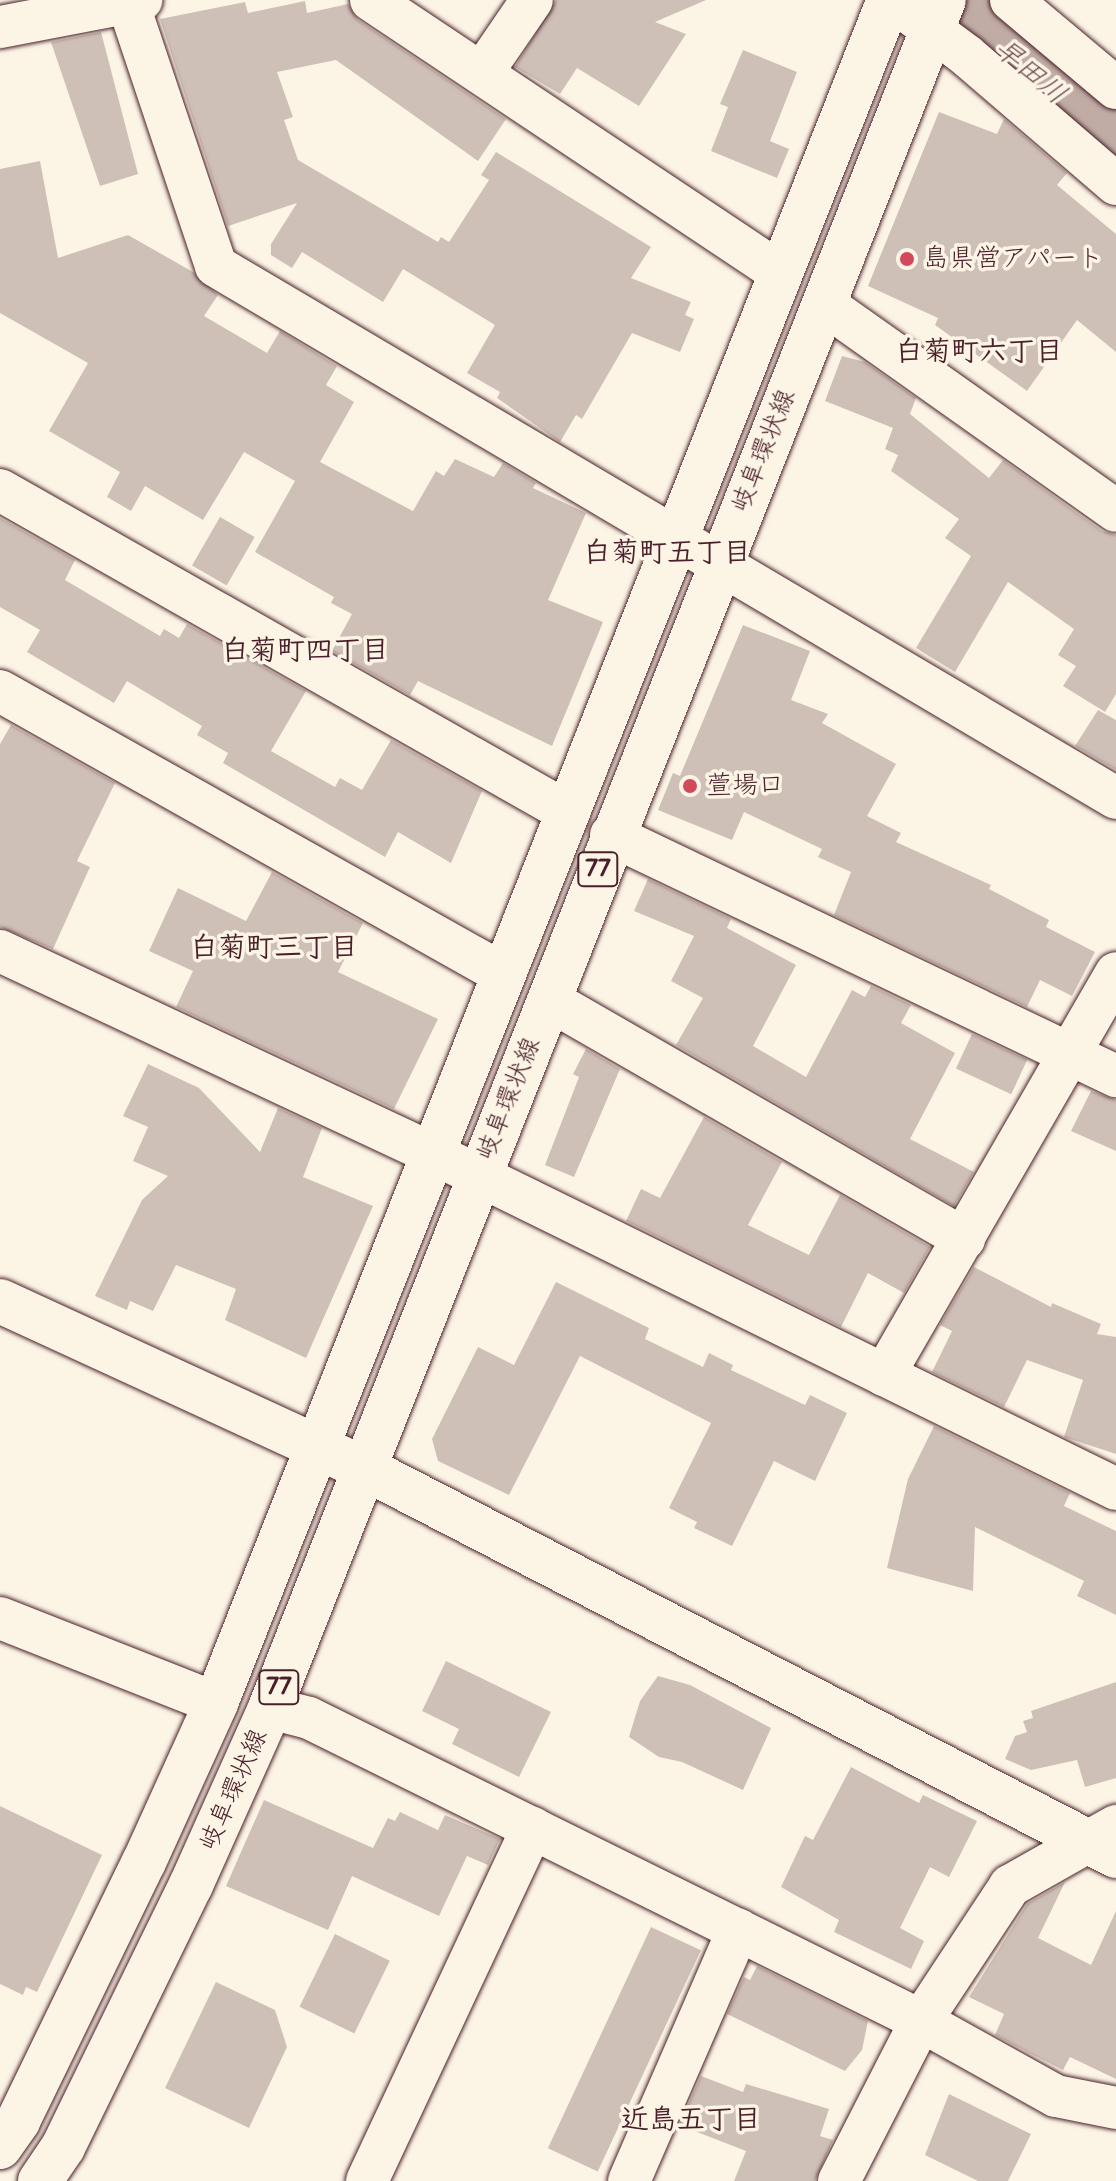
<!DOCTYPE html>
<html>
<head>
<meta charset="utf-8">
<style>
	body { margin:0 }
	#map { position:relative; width:1116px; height:2181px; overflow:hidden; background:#fcf5e5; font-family:Pangolin,"Klee One",sans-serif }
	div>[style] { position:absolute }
	.river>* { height:64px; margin:-32px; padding:0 32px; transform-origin:32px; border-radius:32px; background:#c0aca5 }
	.building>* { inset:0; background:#cfc0b7; transform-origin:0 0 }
	.roads { filter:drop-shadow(0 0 2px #4a1f2b) drop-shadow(0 0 2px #4a1f2b) }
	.street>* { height:42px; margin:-21px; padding:0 21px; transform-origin:21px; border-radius:21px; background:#fcf5e5 }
	.secondary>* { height:44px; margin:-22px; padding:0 22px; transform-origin:22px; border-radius:22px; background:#fcf5e5 }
	.primary>* { height:44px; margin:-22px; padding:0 22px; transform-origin:22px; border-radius:22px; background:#fcf5e5 }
	.dots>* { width:22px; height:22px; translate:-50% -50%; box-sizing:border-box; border:4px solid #fcf5e5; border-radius:50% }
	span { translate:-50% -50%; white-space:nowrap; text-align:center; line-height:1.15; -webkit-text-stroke:7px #fcf5e5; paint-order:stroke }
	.shield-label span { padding:2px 6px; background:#fcf5e5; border:2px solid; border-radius:6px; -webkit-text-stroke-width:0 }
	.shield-label { font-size:24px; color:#4a1f2b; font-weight:700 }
	.poi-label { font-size:26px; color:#4a1f2b }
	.left { translate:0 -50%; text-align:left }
	.street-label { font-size:26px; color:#4a1f2b }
	.water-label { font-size:28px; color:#6d4950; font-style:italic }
	.neighbourhood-label { font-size:28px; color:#4a1f2b; font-weight:700 }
</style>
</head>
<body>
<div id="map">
	<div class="river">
		<div style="left:945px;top:0;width:223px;rotate:39.9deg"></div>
	</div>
	<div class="building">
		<div style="clip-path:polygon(556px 0,706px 0,655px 22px,686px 34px,639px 106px,577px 68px,560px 94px,515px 67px)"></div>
		<div style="clip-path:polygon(305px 1px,307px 13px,348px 4px,358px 20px,506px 119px,478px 161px,336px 60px,277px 72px,293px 117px,284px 120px,298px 160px,438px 242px,441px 237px,449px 242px,489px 180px,481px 175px,496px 152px,651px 247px,631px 278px,691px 302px,685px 315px,694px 319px,680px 352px,632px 333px,582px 419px,576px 415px,560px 442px,497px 398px,500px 392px,467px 373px,495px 325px,403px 269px,383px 302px,302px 252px,292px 268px,271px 255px,271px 244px,297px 203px,228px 226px,160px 19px,245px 2px,248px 13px)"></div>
		<div style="clip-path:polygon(101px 32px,138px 174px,100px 186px,51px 42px)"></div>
		<div style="clip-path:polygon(743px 50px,797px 72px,770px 141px,789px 149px,777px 178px,711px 151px,728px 107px,720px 104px)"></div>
		<div style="clip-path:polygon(939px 112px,997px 134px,1004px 119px,1067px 173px,1057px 185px,1116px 234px,1116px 352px,1077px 320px,1027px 391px,935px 325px,938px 318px,868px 286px)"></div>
		<div style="clip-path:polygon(40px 161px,58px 258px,128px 235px,193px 272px,218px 295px,204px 316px,267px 353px,280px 331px,337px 366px,326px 385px,354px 402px,320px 462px,413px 511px,436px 471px,444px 476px,455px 459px,494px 477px,503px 463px,536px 483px,533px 488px,586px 513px,548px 600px,603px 622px,552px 746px,418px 681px,410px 695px,332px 651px,352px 614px,331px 603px,334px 597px,255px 552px,295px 481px,244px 452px,203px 520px,145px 486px,131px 511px,107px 497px,120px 472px,49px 431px,88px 363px,0 313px,0 169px)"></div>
		<div style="clip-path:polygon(842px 356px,865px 362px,916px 398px,910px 414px,989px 478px,1003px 460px,1102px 531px,1116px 535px,1116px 694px,1105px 712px,1063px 686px,1076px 666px,1058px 655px,1074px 629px,1008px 582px,955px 672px,916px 648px,971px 556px,945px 538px,959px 519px,891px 471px,898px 455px,885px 449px,893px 428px,825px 401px)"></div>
		<div style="left:220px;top:517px;width:40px;height:56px;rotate:30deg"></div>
		<div style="clip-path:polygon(0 518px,75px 560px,65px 580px,160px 636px,164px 629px,179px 638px,187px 624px,306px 691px,271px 751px,335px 787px,340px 778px,362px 790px,391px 740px,482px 791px,451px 863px,398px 832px,385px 857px,223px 763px,228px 753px,197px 735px,202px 726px,127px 681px,114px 703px,27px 652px,40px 630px,0 607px)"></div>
		<div style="clip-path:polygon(743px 625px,810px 651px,791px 700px,828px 714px,822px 723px,896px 764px,867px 816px,901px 833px,896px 842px,991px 885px,989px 889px,1049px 920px,1046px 927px,1095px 952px,1072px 996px,1040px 980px,1027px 1007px,834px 915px,851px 872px,818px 857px,822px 849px,744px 812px,732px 840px,658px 810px,673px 773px,680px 776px)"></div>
		<div style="clip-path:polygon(1098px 710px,1116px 720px,1116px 770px,1075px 746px)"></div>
		<div style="clip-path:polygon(11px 725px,115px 783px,77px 861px,90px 867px,53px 949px,0 927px,0 744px)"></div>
		<div style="clip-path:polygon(272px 872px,363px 923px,338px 972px,438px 1019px,394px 1109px,176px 1007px,193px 971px,149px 951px,178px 888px,246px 921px)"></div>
		<div style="clip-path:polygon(648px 879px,731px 919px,727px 928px,796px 965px,753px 1046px,806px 1077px,852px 990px,865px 997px,871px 986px,911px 1005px,901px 1023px,955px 1053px,910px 1139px,974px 1172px,954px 1206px,676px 1045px,703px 998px,671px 981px,694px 936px,634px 911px)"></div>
		<div style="left:972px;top:1034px;width:61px;height:38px;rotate:25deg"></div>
		<div style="clip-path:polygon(586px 1049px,620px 1069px,574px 1177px,545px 1165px,579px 1077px,573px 1074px)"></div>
		<div style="clip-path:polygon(148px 1064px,199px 1088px,260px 1152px,278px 1108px,322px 1128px,303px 1177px,373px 1206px,306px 1358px,225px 1320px,236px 1289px,176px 1265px,153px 1311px,130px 1301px,127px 1310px,95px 1296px,142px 1200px,168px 1176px,133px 1161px,148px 1127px,123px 1116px)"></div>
		<div style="clip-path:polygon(1091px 1091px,1116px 1100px,1116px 1151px,1071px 1131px)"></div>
		<div style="clip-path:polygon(704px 1117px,782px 1162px,748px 1225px,809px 1255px,840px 1195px,930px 1247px,904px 1293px,868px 1273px,841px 1327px,626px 1221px,641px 1189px,660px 1198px)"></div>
		<div style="clip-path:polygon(974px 1267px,1051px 1307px,1052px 1303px,1101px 1324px,1097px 1334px,1116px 1337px,1116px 1454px,1064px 1437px,1083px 1380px,1027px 1360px,1004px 1407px,932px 1372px,952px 1331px,940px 1325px)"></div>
		<div style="clip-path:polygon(556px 1282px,649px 1328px,645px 1339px,703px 1367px,709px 1353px,733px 1365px,731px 1370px,805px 1405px,810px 1395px,847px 1413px,815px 1481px,774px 1461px,732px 1546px,694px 1528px,697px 1522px,669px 1508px,711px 1423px,580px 1356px,509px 1495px,438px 1461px,432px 1439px,478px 1347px,514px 1365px)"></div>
		<div style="clip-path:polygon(934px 1426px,1070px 1493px,1064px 1506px,1116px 1531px,1116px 1615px,1077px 1596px,1084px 1581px,975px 1527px,973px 1591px,887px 1568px,908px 1479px)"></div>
		<div style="clip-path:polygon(446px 1661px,551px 1712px,519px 1777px,452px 1744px,459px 1729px,422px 1711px)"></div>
		<div style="clip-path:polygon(658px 1676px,690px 1685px,771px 1728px,743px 1790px,682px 1762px,659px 1757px,629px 1737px,640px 1701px)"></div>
		<div style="clip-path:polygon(1116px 1682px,1116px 1778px,1085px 1787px,1077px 1760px,1031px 1770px,1005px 1759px,1015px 1736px,1027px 1732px,1023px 1721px,1033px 1718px,1031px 1711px)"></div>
		<div style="clip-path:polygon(851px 1767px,919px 1803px,923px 1795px,977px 1821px,949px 1877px,930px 1867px,900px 1928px,924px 1941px,911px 1969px,834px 1932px,839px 1920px,781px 1887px,805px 1836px,813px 1840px)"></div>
		<div style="clip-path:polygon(264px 1800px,373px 1848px,388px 1818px,395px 1821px,400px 1812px,438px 1830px,445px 1815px,500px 1839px,488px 1865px,467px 1856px,439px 1916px,352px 1876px,328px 1930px,226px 1886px)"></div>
		<div style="clip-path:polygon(0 1806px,102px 1855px,37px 1992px,26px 1987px,23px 1995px,0 1984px)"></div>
		<div style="clip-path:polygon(1065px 1882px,1038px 1938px,1091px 1965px,1116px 1911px,1116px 2079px,1070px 2057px,1063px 2070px,1029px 2053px,995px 2035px,1004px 2014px,969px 1997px,1027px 1904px)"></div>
		<div style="left:651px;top:1927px;width:55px;height:244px;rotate:25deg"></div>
		<div style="left:335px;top:1934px;width:61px;height:81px;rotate:26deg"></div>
		<div style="clip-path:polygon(757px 1966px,868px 2021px,862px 2050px,845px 2071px,727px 2014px,744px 1977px,750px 1980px)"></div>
		<div style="clip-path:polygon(216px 1982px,275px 2010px,287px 2047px,249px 2128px,165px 2088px)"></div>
		<div style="clip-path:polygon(701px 2076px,743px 2092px,746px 2084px,829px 2109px,820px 2136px,833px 2140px,815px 2181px,734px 2181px,746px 2151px,679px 2125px)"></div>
		<div style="clip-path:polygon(949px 2094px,1031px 2134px,1008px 2181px,978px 2181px,925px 2155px)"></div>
	</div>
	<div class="roads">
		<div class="street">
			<div style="left:127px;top:0;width:280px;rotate:71.5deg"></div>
			<div style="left:216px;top:266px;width:1045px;rotate:30.59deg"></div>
			<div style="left:371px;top:0;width:492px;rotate:33.7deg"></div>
			<div style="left:892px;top:0;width:92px;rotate:36.6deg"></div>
			<div style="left:966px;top:55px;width:198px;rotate:40.7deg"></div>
			<div style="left:1011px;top:0;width:137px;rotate:40deg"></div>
			<div style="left:0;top:27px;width:144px;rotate:-10.8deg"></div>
			<div style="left:482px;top:73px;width:88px;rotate:-55.6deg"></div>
			<div style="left:824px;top:304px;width:358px;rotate:35.3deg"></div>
			<div style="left:0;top:490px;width:654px;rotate:29.58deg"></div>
			<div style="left:0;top:691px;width:577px;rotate:29.36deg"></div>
			<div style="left:611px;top:835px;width:560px;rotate:25.51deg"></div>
			<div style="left:0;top:951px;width:528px;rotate:25.11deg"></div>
			<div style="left:478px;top:1175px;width:711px;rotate:26.2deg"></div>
			<div style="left:549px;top:1000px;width:479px;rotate:29.9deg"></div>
			<div style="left:884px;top:1375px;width:464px;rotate:-60deg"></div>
			<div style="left:0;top:1618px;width:232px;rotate:21.5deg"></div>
			<div style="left:270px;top:1708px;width:40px;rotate:14.4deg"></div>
			<div style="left:309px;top:1718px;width:479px;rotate:26.3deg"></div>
			<div style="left:738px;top:1930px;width:204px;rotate:26.4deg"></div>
			<div style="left:921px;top:2021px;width:154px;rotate:29.1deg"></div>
			<div style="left:1056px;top:2096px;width:61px;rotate:11.3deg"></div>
			<div style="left:367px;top:2181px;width:390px;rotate:-64.9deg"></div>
			<div style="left:629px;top:2181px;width:274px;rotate:-66.5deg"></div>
			<div style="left:839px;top:2181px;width:180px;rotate:-62.9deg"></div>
			<div style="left:921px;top:2021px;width:162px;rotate:-56.6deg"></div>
			<div style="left:1010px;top:1886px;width:122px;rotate:-29.5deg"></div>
		</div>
		<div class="secondary">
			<div style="left:0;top:1301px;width:405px;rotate:24.7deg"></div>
			<div style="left:368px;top:1470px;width:842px;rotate:27.3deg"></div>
		</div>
		<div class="primary">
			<div style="left:0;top:2147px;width:32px;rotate:-55deg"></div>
			<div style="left:18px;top:2121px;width:288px;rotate:-64.1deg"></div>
			<div style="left:144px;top:1862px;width:175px;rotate:-65.6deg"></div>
			<div style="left:216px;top:1703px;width:1831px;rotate:-68.44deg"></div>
			<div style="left:40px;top:2181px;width:41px;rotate:-55.9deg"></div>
			<div style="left:63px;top:2147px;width:292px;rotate:-64deg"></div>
			<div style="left:191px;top:1885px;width:194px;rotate:-65.9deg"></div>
			<div style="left:270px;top:1708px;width:1836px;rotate:-68.47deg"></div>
		</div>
	</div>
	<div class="dots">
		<div style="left:907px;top:259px;background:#d1495b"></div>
		<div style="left:690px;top:786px;background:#d1495b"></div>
	</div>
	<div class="shield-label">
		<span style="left:598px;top:869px">77</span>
		<span style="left:279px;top:1687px">77</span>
	</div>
	<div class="poi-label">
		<span class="left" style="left:923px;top:259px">島県営アパート</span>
		<span class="left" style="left:706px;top:786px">萱場口</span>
	</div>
	<div class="street-label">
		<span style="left:764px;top:451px;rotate:-68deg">岐阜環状線</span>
		<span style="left:509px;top:1099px;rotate:-68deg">岐阜環状線</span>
		<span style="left:234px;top:1790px;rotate:-66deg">岐阜環状線</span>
	</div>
	<div class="water-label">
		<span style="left:1030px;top:72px;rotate:40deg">早田川</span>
	</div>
	<div class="neighbourhood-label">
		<span style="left:979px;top:352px">白菊町六丁目</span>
		<span style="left:667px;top:553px">白菊町五丁目</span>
		<span style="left:305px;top:651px">白菊町四丁目</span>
		<span style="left:274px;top:948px">白菊町三丁目</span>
		<span style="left:691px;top:2120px">近島五丁目</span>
	</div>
</div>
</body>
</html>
